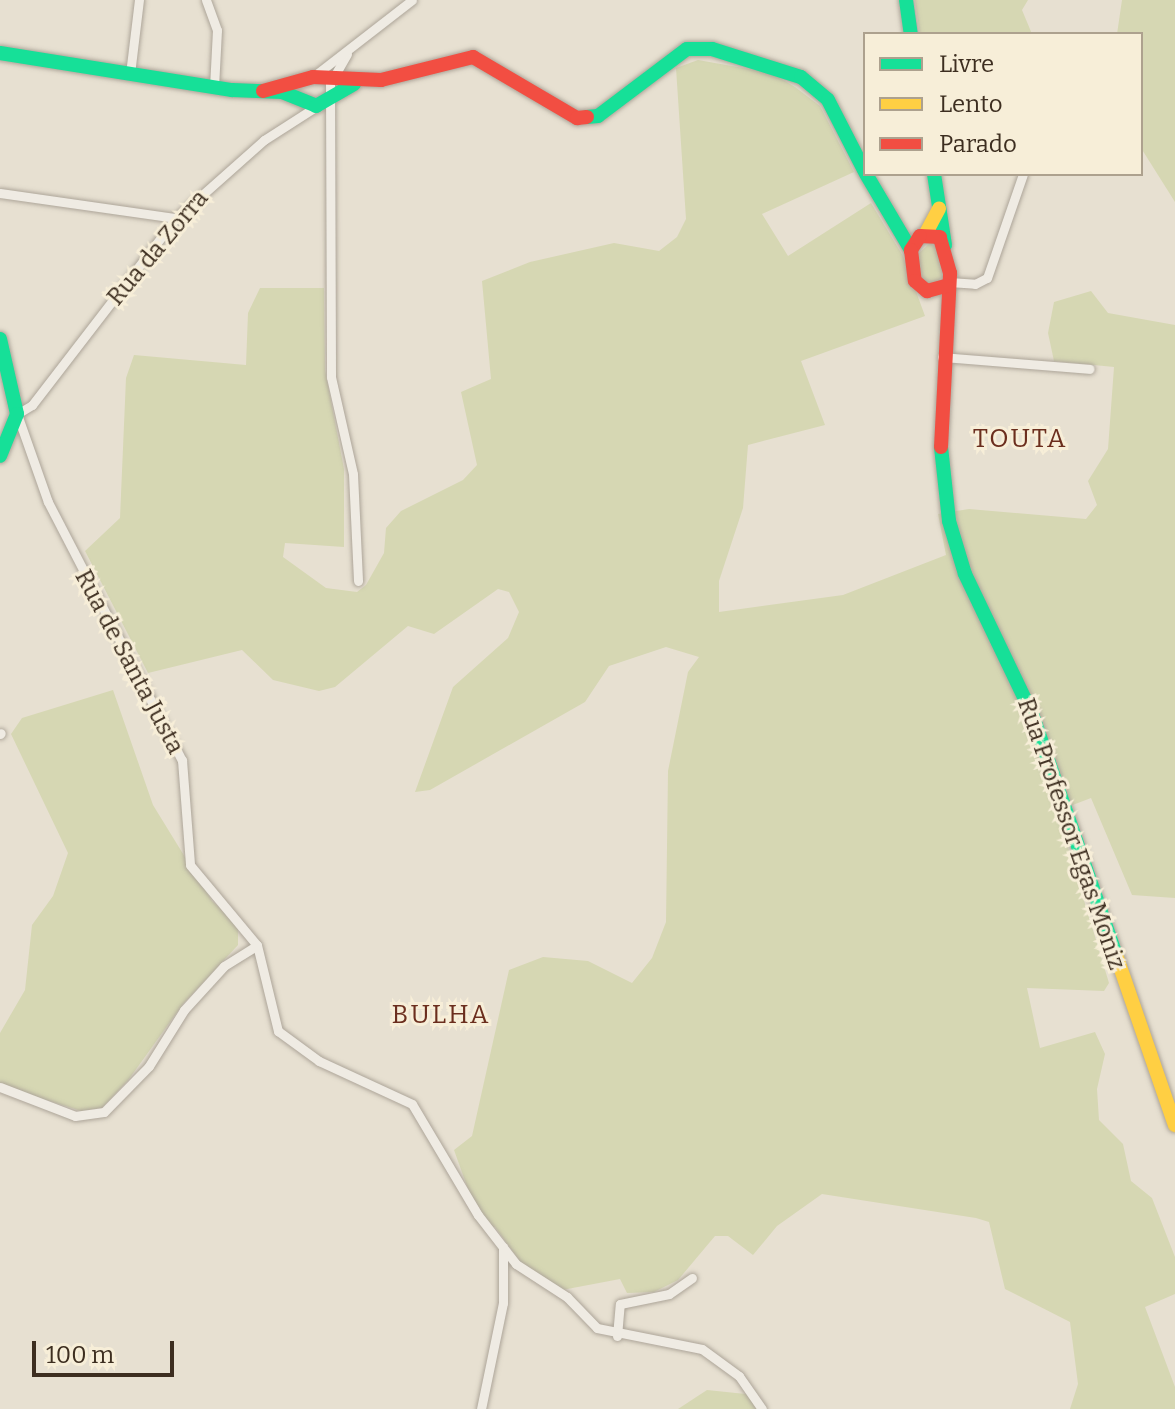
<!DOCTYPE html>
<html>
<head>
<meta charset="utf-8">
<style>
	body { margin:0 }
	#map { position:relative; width:1175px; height:1409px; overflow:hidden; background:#e7e0d1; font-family:Bitter,serif }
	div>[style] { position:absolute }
	.green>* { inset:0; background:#d6d7b3 }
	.roads { filter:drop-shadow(0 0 2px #ada599) drop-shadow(0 0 2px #ada599) }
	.street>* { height:9px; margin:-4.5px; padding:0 4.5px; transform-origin:4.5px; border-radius:4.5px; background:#efebe3 }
	.fast>* { height:14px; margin:-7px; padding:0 7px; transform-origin:7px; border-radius:7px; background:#16e098 }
	.slow>* { height:14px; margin:-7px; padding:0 7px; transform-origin:7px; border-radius:7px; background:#ffcf43 }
	.jam>* { height:14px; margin:-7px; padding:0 7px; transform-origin:7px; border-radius:7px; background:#f24e42 }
	span { translate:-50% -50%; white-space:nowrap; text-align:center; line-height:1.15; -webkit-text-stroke:6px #f7eed8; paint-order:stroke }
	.street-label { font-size:24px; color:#3d2e20 }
	.neighbourhood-label { font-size:26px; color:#6b2e1e; letter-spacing:2px }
	.legend { position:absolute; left:863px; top:32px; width:280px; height:144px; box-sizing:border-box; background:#f7eed8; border:2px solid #ada18e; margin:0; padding:10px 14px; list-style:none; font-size:24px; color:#3d2e20 }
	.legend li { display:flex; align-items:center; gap:16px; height:40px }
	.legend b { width:40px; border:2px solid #ada18e }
	.scale { position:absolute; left:32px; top:1341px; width:142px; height:36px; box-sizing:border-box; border:4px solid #3d2e20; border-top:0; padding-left:10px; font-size:24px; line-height:28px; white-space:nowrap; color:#3d2e20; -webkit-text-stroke:6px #f7eed8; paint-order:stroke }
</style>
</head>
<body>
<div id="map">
	<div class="green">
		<div style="clip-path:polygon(915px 0,1028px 0,1022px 10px,1032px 34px,920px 34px)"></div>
		<div style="clip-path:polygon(1122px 0,1175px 0,1175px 202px,1141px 148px,1141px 34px,1117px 34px)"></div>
		<div style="clip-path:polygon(698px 60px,771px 73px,795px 87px,820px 106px,854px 172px,762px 214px,788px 256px,871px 203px,903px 256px,925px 316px,801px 361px,825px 425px,748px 445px,743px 508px,719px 581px,719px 612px,843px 595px,946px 555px,938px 514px,969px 509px,1086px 519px,1097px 505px,1088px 481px,1108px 449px,1114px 367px,1054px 361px,1048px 333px,1054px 302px,1091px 291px,1108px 313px,1175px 325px,1175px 898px,1132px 895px,1091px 798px,1057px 811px,1109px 983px,1104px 991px,1027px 988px,1040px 1048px,1095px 1032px,1105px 1054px,1097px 1089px,1099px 1120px,1123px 1144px,1131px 1181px,1152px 1198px,1175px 1257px,1175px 1294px,1145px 1307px,1175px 1387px,1175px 1409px,1070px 1409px,1078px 1384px,1070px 1322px,1005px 1289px,989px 1222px,976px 1218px,822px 1194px,777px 1226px,753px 1255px,728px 1236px,715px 1236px,678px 1280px,654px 1292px,627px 1293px,620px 1279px,562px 1290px,525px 1268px,495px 1227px,482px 1228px,454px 1150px,472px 1136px,509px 970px,543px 957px,588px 961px,632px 983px,652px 958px,666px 922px,668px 771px,688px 672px,699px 657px,666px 647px,609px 666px,585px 702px,430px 790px,415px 792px,453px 687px,508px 638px,519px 612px,509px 592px,498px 589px,434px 634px,408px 626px,335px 687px,319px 691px,273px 680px,242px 650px,148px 673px,85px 551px,120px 518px,126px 378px,134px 355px,246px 365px,248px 313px,260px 288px,324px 288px,325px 370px,344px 469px,344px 547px,285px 543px,283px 557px,326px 588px,357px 592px,366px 585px,384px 553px,386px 528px,401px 511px,463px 480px,477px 465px,461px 392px,491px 379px,482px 281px,530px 262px,614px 243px,659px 251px,677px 237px,686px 219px,676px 68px)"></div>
		<div style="clip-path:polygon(930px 243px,940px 250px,943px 277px,931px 285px,922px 278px,918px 254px)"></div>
		<div style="clip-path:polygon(113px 690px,153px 805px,212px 901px,238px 925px,238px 945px,183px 1004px,129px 1079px,102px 1108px,81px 1111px,0 1085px,0 1033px,25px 990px,32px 925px,53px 896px,68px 853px,11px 734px,22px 718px)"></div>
		<div style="clip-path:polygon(707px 1390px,755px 1395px,763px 1409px,678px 1409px)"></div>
	</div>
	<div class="roads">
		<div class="street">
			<div style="left:206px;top:0;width:32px;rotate:70deg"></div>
			<div style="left:217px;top:30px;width:58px;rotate:93deg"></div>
			<div style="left:347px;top:54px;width:34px;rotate:120deg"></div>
			<div style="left:330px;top:84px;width:293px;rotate:89.8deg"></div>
			<div style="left:331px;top:377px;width:99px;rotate:77.2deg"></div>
			<div style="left:353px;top:474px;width:107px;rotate:87.3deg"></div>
			<div style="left:130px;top:74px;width:75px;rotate:-83.1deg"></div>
			<div style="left:314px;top:76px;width:124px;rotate:-37.8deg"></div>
			<div style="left:317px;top:106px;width:63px;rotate:147.3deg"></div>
			<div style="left:264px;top:140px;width:118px;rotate:138.4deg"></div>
			<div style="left:176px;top:218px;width:236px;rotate:127.6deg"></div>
			<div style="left:32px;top:405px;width:17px;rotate:149deg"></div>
			<div style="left:17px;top:414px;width:93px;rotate:70.6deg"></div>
			<div style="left:48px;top:502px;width:291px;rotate:62.6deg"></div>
			<div style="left:182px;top:760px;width:105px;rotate:85.6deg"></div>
			<div style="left:190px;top:865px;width:104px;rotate:50.1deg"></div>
			<div style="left:257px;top:945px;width:89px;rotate:76.3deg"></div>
			<div style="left:278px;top:1031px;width:51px;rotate:36.2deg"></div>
			<div style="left:319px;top:1061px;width:102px;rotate:24.8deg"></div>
			<div style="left:412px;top:1104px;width:129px;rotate:59.3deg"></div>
			<div style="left:478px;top:1215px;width:62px;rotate:52.2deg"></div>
			<div style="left:516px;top:1264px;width:61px;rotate:32.9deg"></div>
			<div style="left:567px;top:1297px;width:43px;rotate:45.9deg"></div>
			<div style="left:597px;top:1328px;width:107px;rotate:11.3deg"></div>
			<div style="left:702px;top:1349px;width:46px;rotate:36.1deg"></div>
			<div style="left:739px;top:1376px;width:40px;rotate:55.1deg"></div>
			<div style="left:0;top:193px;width:178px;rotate:8.1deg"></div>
			<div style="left:949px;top:282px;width:26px;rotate:4deg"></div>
			<div style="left:975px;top:284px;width:13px;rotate:-27deg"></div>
			<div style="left:987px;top:278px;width:110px;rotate:-70.9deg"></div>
			<div style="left:942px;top:357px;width:148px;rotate:4.6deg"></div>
			<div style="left:0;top:734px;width:1px;rotate:-45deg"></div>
			<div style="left:0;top:1087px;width:80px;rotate:21.1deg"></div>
			<div style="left:75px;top:1116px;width:29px;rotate:-8deg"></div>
			<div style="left:104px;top:1112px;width:64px;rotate:-45.6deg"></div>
			<div style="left:149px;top:1066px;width:66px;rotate:-58deg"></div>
			<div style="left:184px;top:1010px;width:59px;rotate:-47.7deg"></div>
			<div style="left:224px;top:966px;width:39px;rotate:-32deg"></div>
			<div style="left:617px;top:1336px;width:32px;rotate:-85deg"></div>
			<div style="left:620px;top:1304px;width:50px;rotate:-11.5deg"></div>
			<div style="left:669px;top:1294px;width:28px;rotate:-35deg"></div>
			<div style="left:481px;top:1409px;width:108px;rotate:-78.3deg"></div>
			<div style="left:503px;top:1303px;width:56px;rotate:-90deg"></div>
		</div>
		<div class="fast">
			<div style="left:906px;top:0;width:34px;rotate:82deg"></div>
			<div style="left:0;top:53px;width:235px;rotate:9.1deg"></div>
			<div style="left:232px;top:90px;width:50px;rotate:2.3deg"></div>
			<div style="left:282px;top:92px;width:37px;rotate:22deg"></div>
			<div style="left:316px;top:106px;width:44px;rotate:-30.1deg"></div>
			<div style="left:587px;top:117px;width:11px;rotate:-5deg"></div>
			<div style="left:598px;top:116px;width:111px;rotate:-37deg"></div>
			<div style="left:687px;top:49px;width:25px"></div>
			<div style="left:712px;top:49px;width:93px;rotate:17.5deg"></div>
			<div style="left:801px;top:77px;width:35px;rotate:40deg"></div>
			<div style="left:828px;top:100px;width:81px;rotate:62.8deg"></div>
			<div style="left:866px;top:174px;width:88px;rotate:59.4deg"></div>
			<div style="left:934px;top:174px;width:72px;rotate:81.2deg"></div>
			<div style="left:0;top:339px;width:77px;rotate:77.2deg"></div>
			<div style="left:17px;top:414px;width:45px;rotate:112deg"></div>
			<div style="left:941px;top:447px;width:74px;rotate:83.8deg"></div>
			<div style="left:949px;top:521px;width:55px;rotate:73.2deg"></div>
			<div style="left:965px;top:574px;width:155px;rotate:64.4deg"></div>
			<div style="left:1032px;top:714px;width:255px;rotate:70.8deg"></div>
		</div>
		<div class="slow">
			<div style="left:925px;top:235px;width:30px;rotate:-62deg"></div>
			<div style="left:1116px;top:955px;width:180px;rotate:70.9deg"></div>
		</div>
		<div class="jam">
			<div style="left:263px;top:91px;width:52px;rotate:-15.6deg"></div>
			<div style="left:313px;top:77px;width:68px;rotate:2.5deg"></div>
			<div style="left:381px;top:80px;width:95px;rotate:-14deg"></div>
			<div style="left:473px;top:57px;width:121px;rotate:30.4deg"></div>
			<div style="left:577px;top:118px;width:10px;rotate:-6deg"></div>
			<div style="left:941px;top:447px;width:174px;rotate:-87deg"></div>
			<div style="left:950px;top:273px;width:37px;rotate:-106deg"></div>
			<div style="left:940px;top:237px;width:20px;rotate:-177deg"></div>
			<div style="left:920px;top:236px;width:17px;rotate:123deg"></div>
			<div style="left:911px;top:250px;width:31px;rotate:83deg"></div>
			<div style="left:915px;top:281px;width:16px;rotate:40deg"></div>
			<div style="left:927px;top:291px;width:20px;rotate:-15deg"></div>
		</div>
	</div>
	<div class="street-label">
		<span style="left:158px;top:248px;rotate:-50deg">Rua da Zorra</span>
		<span style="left:129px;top:662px;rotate:62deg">Rua de Santa Justa</span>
		<span style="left:1071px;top:834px;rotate:71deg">Rua Professor Egas Moniz</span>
	</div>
	<div class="neighbourhood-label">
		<span style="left:1020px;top:439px">TOUTA</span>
		<span style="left:441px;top:1015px">BULHA</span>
	</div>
	<ul class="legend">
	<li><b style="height:10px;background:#16e098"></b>Livre</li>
	<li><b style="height:10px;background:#ffcf43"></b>Lento</li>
	<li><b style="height:10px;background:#f24e42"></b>Parado</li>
	</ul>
	<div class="scale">100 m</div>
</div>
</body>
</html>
